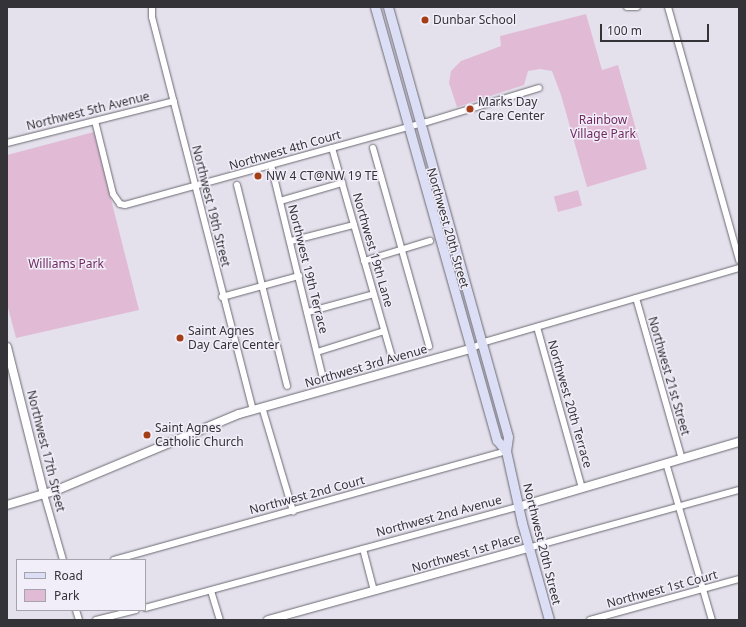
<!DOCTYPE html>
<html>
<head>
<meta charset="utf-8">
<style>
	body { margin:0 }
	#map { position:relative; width:746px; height:627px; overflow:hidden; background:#e4e1ec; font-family:"Noto Sans",sans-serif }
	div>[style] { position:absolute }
	.green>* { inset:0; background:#e1bbd5; transform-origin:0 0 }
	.roads { filter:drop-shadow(0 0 1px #6b6972) drop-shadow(0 0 1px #6b6972) }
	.minor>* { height:6px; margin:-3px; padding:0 3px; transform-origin:3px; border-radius:3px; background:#fff }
	.tertiary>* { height:8px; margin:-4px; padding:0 4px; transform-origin:4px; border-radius:4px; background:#fff }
	.secondary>* { height:9px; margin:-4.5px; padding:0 4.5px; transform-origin:4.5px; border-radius:4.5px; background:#dbdef4 }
	.dots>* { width:11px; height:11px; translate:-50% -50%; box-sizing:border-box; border:2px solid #f1eef9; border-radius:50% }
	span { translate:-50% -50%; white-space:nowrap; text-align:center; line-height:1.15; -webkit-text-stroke:3px #f1eef9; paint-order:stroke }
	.poi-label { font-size:12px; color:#343337 }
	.left { translate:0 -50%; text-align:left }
	.street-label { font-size:12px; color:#343337 }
	.park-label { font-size:12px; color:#722a60 }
	.frame { position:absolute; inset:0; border:8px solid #343337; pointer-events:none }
	.legend { position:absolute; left:16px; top:559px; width:130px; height:52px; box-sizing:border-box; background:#f1eef9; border:1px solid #a5a3ab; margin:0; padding:5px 7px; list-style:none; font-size:12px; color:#343337 }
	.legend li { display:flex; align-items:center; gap:8px; height:20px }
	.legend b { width:20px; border:1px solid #a5a3ab }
	.scale { position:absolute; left:600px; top:24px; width:109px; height:18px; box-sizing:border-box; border:2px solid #343337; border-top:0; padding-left:5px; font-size:12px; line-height:14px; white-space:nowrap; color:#343337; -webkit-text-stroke:3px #f1eef9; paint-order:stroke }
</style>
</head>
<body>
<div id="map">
	<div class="green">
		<div style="clip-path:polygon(586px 14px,602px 70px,618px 65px,647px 169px,587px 187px,561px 95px,552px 71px,540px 69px,528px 71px,524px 85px,457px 107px,449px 83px,451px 71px,461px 61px,501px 46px,500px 36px)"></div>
		<div style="clip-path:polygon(94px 132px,139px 310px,16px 338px,7px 304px,7px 155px)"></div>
		<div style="left:578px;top:190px;width:16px;height:25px;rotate:75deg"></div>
	</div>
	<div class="roads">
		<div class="minor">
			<div style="left:152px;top:7px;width:10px;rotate:90deg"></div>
			<div style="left:152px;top:17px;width:406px;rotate:75.6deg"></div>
			<div style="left:627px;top:7px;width:10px"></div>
			<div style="left:668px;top:7px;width:263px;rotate:74.3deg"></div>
			<div style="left:95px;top:121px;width:75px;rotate:76.1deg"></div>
			<div style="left:113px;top:194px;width:12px;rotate:55deg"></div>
			<div style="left:120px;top:204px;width:5px;rotate:11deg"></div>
			<div style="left:125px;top:205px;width:313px;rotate:-15.4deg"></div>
			<div style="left:427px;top:122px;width:117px;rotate:-16.9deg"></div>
			<div style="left:7px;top:143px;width:172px;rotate:-14.1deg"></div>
			<div style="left:332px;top:148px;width:217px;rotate:74deg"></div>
			<div style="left:373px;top:148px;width:206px;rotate:74.2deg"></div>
			<div style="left:271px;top:165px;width:219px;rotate:76.3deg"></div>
			<div style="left:237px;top:185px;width:207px;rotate:76deg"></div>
			<div style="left:280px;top:201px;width:65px;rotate:-16.2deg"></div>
			<div style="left:291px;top:241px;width:65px;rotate:-14.3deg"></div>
			<div style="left:364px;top:261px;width:69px;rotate:-16.9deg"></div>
			<div style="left:222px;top:297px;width:80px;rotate:-15.3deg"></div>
			<div style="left:636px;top:298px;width:167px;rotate:74.1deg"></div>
			<div style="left:308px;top:312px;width:68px;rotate:-15.3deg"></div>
			<div style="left:537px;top:327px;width:167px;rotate:74.4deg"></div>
			<div style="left:470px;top:349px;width:20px;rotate:-24deg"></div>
			<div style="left:488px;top:341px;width:261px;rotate:-16.2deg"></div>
			<div style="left:317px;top:352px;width:70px;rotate:-17.4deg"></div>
			<div style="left:262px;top:407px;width:109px;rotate:73.4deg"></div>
			<div style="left:666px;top:463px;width:164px;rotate:73.7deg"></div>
			<div style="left:44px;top:494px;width:69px;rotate:73.9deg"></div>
			<div style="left:528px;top:548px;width:219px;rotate:-15.4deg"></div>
			<div style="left:363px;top:549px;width:43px;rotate:75.3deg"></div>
			<div style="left:114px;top:560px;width:407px;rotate:-15.5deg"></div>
			<div style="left:211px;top:591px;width:30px;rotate:73deg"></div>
			<div style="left:145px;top:608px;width:386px;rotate:-15.2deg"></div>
			<div style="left:76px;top:610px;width:10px;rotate:73deg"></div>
			<div style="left:96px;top:620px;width:41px;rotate:-14deg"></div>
			<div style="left:590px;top:620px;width:155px;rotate:-15.4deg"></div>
		</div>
		<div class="tertiary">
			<div style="left:7px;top:347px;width:152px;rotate:75.9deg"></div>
			<div style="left:7px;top:505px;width:52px;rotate:-16.7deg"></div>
			<div style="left:57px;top:490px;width:197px;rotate:-22.7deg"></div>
			<div style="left:239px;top:414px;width:240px;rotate:-15.7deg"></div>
			<div style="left:518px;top:507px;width:230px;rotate:-16.4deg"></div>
			<div style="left:268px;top:620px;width:270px;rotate:-15.5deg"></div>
		</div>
		<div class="secondary">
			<div style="left:375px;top:7px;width:450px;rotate:74.3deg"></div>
			<div style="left:497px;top:440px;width:14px;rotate:51deg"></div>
			<div style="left:388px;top:7px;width:446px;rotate:74.4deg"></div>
			<div style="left:508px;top:437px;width:14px;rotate:98deg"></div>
			<div style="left:506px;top:451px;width:74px;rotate:77.5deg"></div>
			<div style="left:522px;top:523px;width:101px;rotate:74.4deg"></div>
		</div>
	</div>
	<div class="dots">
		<div style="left:425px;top:20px;background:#a43e14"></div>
		<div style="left:470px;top:109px;background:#a43e14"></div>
		<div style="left:258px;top:176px;background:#a43e14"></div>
		<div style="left:180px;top:338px;background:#a43e14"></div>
		<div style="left:147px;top:435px;background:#a43e14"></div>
	</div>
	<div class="poi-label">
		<span class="left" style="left:433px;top:20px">Dunbar School</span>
		<span class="left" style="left:478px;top:109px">Marks Day<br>Care Center</span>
		<span class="left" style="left:266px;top:176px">NW 4 CT@NW 19 TE</span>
		<span class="left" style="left:188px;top:338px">Saint Agnes<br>Day Care Center</span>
		<span class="left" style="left:155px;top:435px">Saint Agnes<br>Catholic Church</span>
	</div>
	<div class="street-label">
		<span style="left:88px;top:111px;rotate:-14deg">Northwest 5th Avenue</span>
		<span style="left:285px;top:150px;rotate:-16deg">Northwest 4th Court</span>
		<span style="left:211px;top:206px;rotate:76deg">Northwest 19th Street</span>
		<span style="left:448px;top:228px;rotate:74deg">Northwest 20th Street</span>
		<span style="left:373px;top:250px;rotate:74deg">Northwest 19th Lane</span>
		<span style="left:308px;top:269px;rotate:76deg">Northwest 19th Terrace</span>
		<span style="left:366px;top:366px;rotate:-16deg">Northwest 3rd Avenue</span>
		<span style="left:669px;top:376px;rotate:74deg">Northwest 21st Street</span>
		<span style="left:570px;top:404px;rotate:74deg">Northwest 20th Terrace</span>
		<span style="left:46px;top:451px;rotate:76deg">Northwest 17th Street</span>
		<span style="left:307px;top:495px;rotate:-15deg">Northwest 2nd Court</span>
		<span style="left:439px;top:516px;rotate:-15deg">Northwest 2nd Avenue</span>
		<span style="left:542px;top:544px;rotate:76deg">Northwest 20th Street</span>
		<span style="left:466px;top:553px;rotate:-16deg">Northwest 1st Place</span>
		<span style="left:662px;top:589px;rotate:-15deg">Northwest 1st Court</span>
	</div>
	<div class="park-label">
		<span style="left:603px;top:127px">Rainbow<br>Village Park</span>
		<span style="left:66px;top:264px">Williams Park</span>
	</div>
	<div class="frame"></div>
	<ul class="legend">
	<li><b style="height:5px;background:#dbdef4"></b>Road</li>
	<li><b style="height:11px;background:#e1bbd5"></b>Park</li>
	</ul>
	<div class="scale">100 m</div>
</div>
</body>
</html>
